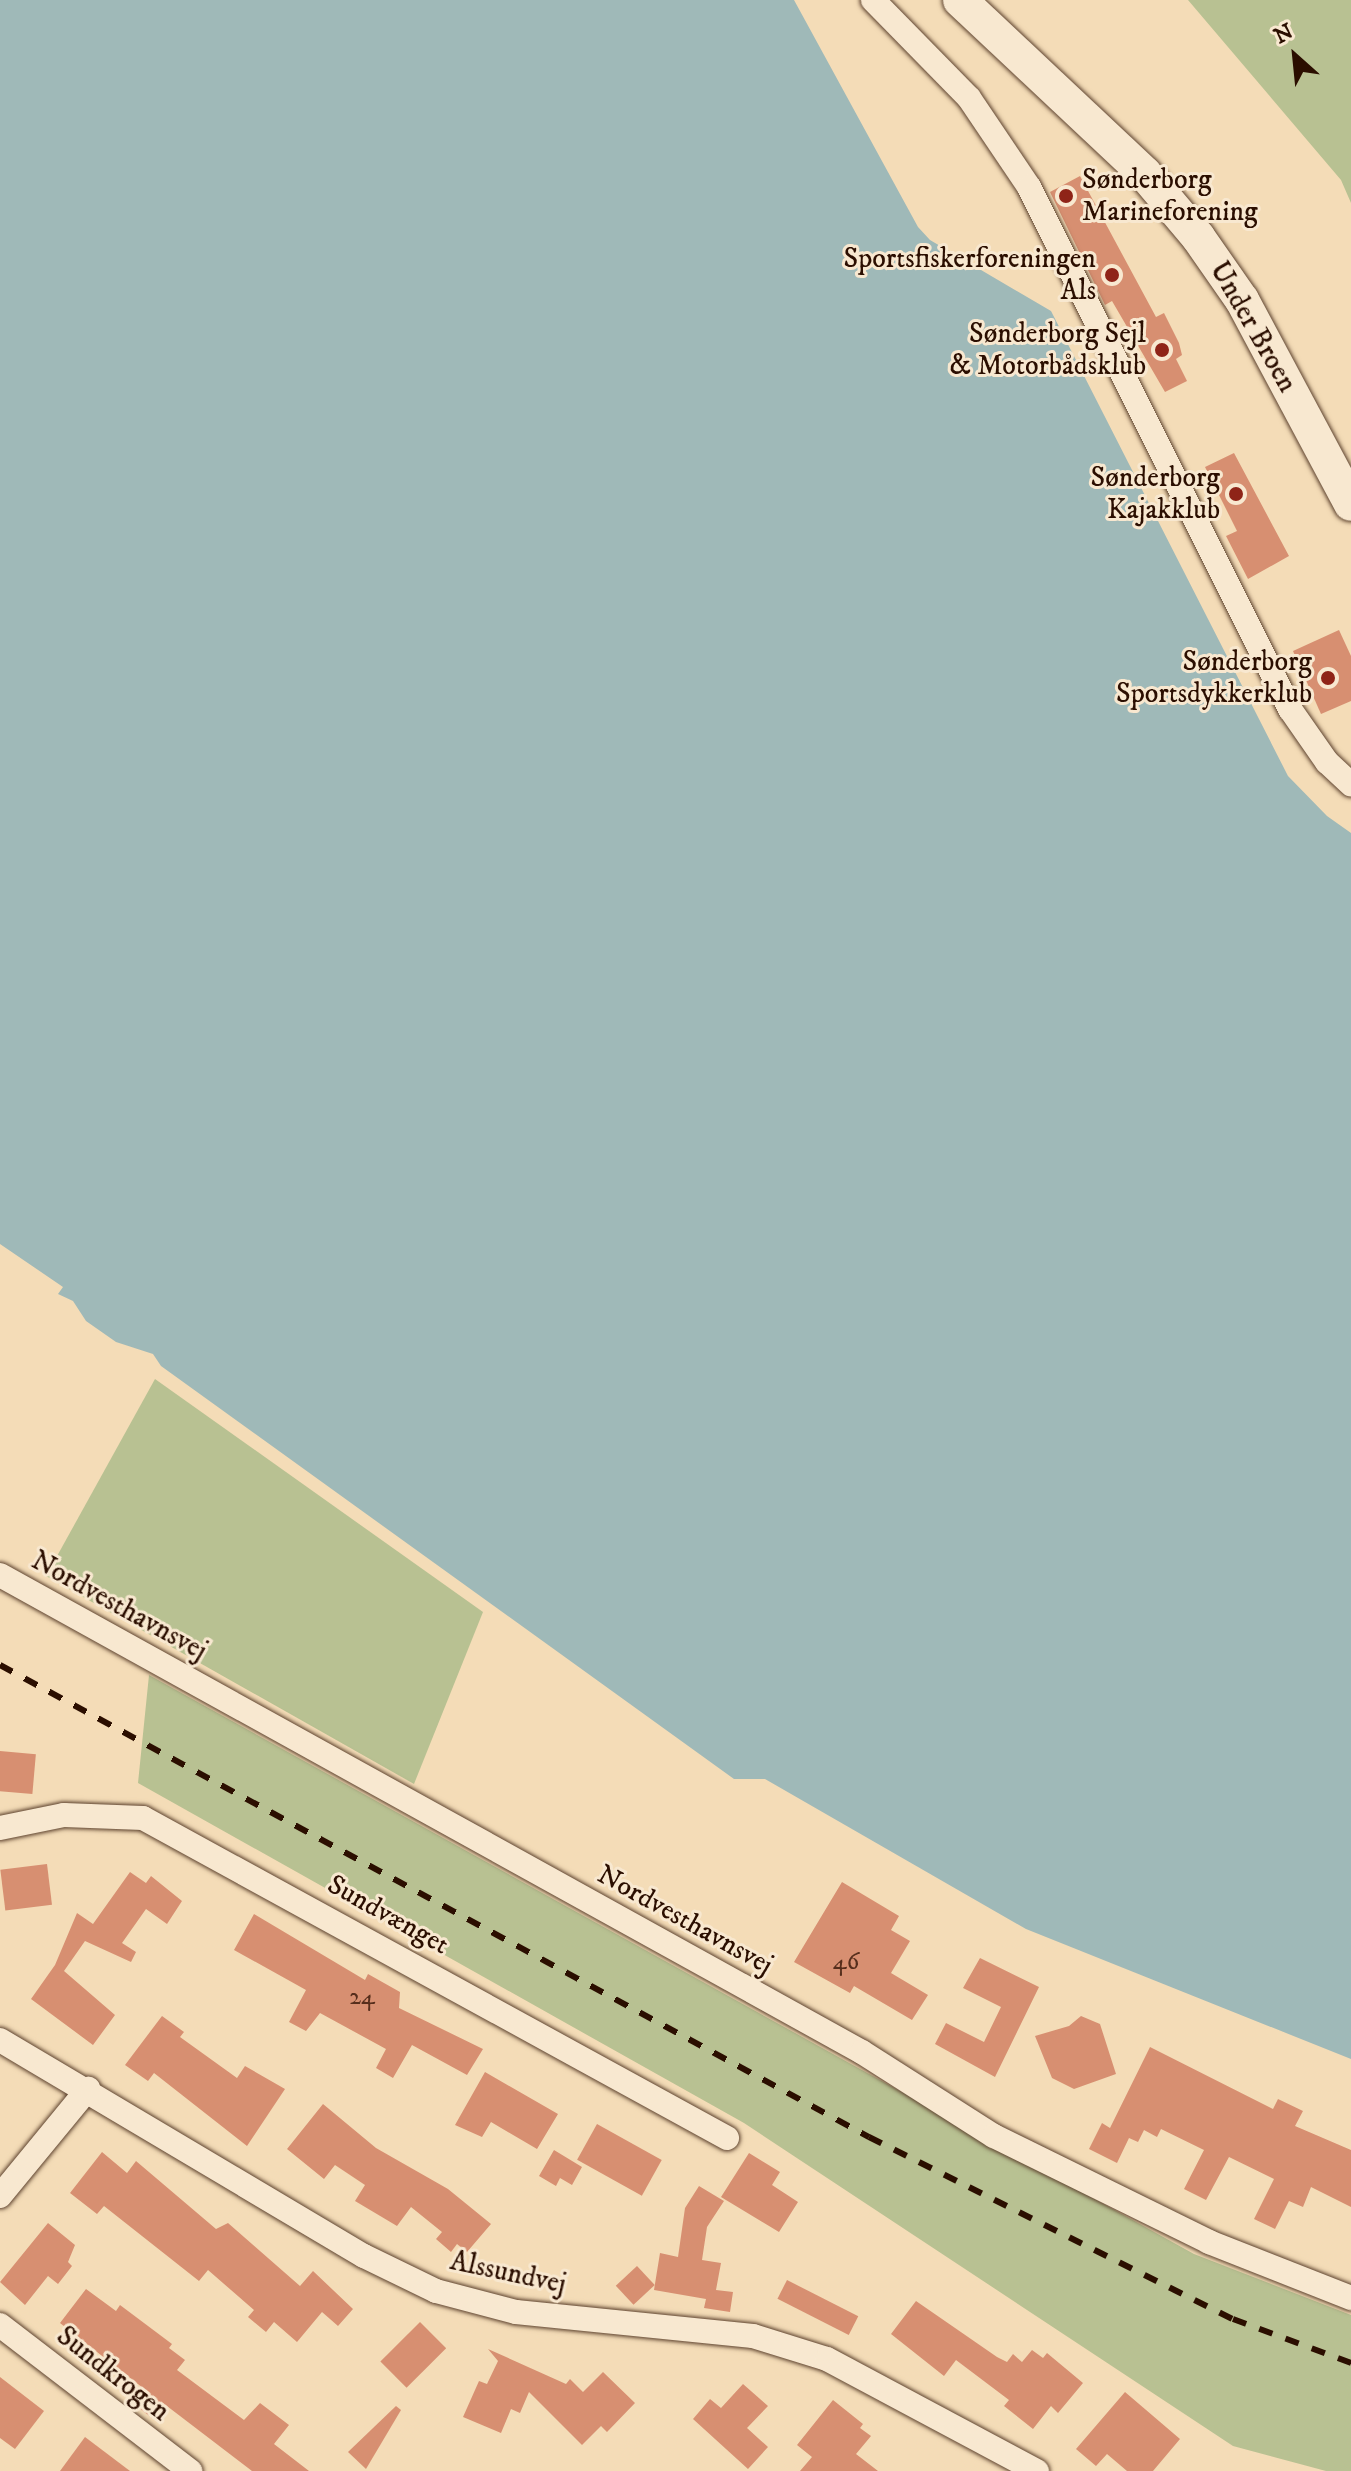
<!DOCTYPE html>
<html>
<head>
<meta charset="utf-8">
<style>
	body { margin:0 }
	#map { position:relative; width:1351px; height:2471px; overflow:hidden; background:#f4dcb7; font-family:"IM FELL DW Pica",serif }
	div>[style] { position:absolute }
	.green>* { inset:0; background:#b8c192 }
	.water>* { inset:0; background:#9fb9b8 }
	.building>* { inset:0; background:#d78f71; transform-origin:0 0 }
	.roads { filter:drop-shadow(0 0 2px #5d422e) drop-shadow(0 0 2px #5d422e) }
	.street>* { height:24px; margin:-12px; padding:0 12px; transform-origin:12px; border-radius:12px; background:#f8e8d0 }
	.secondary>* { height:34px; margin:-17px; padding:0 17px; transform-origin:17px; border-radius:17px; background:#f8e8d0 }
	.rail>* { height:6px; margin-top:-3px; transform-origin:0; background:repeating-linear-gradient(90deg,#2b0e00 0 14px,transparent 0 28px) }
	.dots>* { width:22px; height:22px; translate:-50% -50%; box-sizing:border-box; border:4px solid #f8e8d0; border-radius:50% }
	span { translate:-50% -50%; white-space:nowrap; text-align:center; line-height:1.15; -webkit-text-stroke:6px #f8e8d0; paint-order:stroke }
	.number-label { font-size:24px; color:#562e1c }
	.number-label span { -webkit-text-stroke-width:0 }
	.poi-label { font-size:28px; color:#2b0e00 }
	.left { translate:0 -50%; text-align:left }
	.right { translate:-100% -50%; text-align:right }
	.street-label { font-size:28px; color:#2b0e00 }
	.north { position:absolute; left:1255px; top:16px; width:80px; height:80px; -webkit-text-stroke:6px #f8e8d0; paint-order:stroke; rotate:333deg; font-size:22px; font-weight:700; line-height:32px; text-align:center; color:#2b0e00 }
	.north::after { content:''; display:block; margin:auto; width:28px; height:36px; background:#2b0e00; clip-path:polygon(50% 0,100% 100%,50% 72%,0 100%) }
</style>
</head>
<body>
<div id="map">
	<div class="green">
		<div style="clip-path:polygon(1188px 0,1351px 0,1351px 203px,1341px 180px)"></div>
		<div style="clip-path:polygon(155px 1379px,483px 1612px,414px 1784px,46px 1576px)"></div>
		<div style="clip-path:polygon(149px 1675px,1194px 2254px,1351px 2315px,1351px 2471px,1326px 2471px,1233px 2446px,744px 2123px,138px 1783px)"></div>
	</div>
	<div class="water">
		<div style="clip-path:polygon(0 0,794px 0,918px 227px,930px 240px,1051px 311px,1288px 776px,1327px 816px,1351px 833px,1351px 2059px,1026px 1929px,765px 1779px,734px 1779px,161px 1366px,153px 1354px,116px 1342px,86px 1321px,73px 1301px,58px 1294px,63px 1287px,0 1244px)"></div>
	</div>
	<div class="building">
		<div style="clip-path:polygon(1080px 176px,1156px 317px,1164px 313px,1179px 343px,1182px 355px,1176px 359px,1187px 381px,1165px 392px,1112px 301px,1105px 305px,1050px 192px)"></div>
		<div style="clip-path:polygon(1234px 453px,1289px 556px,1248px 579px,1226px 536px,1237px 531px,1205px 467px)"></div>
		<div style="clip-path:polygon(1339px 630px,1351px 656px,1351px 701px,1321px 714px,1293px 651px)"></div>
		<div style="left:0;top:1751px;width:36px;height:40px;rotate:5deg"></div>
		<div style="left:47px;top:1864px;width:41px;height:47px;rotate:83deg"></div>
		<div style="clip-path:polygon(130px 1872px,146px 1883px,151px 1876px,182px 1901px,167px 1924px,146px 1909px,122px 1943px,136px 1952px,131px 1962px,85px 1941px,64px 1971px,115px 2015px,93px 2045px,31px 1999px,55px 1965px,77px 1913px,93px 1924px)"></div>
		<div style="clip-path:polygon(842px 1882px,899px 1916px,891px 1930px,910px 1941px,891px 1973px,928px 1995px,912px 2020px,854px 1986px,850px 1993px,794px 1962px)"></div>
		<div style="clip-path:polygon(254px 1914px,365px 1980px,368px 1974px,400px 1992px,399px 2008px,483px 2049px,467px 2075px,412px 2045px,393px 2078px,376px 2068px,386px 2049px,320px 2013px,306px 2031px,289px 2022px,306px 1990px,234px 1950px)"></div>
		<div style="clip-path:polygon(980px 1958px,1039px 1987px,995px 2077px,935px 2044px,946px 2023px,984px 2042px,1001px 2007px,963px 1988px)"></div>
		<div style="clip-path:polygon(162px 2016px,184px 2032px,180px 2037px,237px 2078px,245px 2066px,285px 2089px,247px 2146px,154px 2073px,148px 2081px,125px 2065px)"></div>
		<div style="clip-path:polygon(1081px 2016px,1100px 2024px,1116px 2074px,1074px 2089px,1052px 2078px,1035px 2036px,1069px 2026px)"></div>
		<div style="clip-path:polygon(1150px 2047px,1273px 2109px,1278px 2099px,1303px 2111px,1295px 2126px,1351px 2150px,1351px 2207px,1311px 2187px,1303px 2207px,1289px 2201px,1275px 2229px,1254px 2219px,1274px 2179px,1229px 2157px,1206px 2200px,1184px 2189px,1204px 2150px,1161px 2129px,1157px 2137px,1144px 2130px,1138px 2142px,1129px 2138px,1117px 2163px,1089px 2149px,1102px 2123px,1110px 2128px)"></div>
		<div style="clip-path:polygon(485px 2072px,558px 2114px,537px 2149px,491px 2122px,482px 2137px,455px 2125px)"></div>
		<div style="clip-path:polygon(323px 2104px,376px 2148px,448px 2189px,491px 2224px,467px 2252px,457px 2244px,451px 2252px,436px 2239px,442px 2232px,411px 2207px,397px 2226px,355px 2201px,365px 2185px,335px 2165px,324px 2179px,287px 2149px)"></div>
		<div style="left:597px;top:2124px;width:74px;height:41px;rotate:29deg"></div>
		<div style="clip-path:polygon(554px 2150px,582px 2167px,572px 2185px,560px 2178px,556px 2186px,539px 2176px)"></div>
		<div style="clip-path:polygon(102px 2152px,127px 2173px,136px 2161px,216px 2229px,228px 2223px,300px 2286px,313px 2271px,353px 2309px,338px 2326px,322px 2312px,297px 2342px,274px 2322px,266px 2332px,248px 2317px,254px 2310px,208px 2270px,199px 2281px,104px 2206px,97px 2214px,70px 2193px)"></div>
		<div style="clip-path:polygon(749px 2153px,780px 2172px,772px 2185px,798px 2202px,779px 2232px,721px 2197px)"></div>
		<div style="clip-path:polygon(699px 2186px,724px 2201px,707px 2227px,702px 2260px,721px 2263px,716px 2290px,733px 2292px,730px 2312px,704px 2308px,706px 2299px,654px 2290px,660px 2253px,678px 2257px,685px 2208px)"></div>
		<div style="clip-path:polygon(48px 2223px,75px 2245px,68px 2262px,72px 2266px,58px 2284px,48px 2276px,25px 2305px,0 2282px)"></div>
		<div style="left:637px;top:2266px;width:26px;height:29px;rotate:47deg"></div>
		<div style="left:787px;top:2280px;width:80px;height:21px;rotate:27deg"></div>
		<div style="clip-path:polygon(86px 2289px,116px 2311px,120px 2305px,172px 2344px,169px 2348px,185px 2360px,177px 2370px,244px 2420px,260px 2403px,289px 2425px,274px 2444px,309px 2471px,252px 2471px,163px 2403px,152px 2418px,132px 2403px,143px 2388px,60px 2323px)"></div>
		<div style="clip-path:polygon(916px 2301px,997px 2357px,1007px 2362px,1013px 2354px,1022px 2362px,1032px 2350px,1043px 2358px,1047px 2353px,1083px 2383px,1058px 2413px,1051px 2406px,1033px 2429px,1004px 2406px,1009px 2400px,956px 2360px,944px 2376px,891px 2334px)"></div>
		<div style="left:420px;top:2322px;width:37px;height:56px;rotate:45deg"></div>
		<div style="clip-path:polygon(488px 2349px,566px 2384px,570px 2379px,583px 2392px,603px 2372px,635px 2403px,607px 2432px,601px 2426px,582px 2445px,529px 2392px,520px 2413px,511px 2409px,501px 2433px,463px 2417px,479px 2381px,487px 2384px,498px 2361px)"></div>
		<div style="clip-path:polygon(0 2377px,44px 2411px,15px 2449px,0 2438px)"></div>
		<div style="clip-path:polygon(743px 2384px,768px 2406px,747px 2428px,768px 2447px,748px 2469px,693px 2419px,710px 2399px,721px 2408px)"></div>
		<div style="clip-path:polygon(1125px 2392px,1180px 2439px,1153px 2471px,1127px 2471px,1107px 2454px,1096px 2466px,1076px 2449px)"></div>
		<div style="clip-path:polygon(833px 2400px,863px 2424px,860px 2428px,871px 2436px,856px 2454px,878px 2471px,800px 2471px,812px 2457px,797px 2445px)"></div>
		<div style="clip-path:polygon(396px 2406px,401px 2410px,366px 2469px,348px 2452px)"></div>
		<div style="clip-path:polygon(85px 2437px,130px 2471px,60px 2471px)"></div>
	</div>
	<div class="roads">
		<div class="street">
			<div style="left:873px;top:0;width:137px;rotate:45.6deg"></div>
			<div style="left:969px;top:98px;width:107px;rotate:56deg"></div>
			<div style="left:1029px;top:187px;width:584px;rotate:63.43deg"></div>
			<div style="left:1290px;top:709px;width:65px;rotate:55.1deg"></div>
			<div style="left:1327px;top:762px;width:33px;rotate:43deg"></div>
			<div style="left:0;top:1575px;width:985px;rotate:28.96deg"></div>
			<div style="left:862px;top:2052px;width:156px;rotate:32.5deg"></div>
			<div style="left:994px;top:2136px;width:240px;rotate:26.2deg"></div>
			<div style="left:1209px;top:2242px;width:153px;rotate:21.5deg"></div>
			<div style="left:0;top:1828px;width:65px;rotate:-11.5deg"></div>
			<div style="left:64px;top:1815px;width:79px;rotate:2.2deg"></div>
			<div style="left:143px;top:1818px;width:666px;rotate:28.72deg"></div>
			<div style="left:0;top:2040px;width:423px;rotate:30.7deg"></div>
			<div style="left:364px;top:2256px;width:80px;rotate:25.9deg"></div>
			<div style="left:436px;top:2291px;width:83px;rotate:14.7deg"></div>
			<div style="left:516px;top:2312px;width:238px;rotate:5.8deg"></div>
			<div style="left:753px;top:2336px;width:77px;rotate:17.3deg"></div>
			<div style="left:827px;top:2359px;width:238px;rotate:28.1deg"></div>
			<div style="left:0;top:2196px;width:139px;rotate:-50.6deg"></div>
			<div style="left:0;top:2325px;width:240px;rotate:37.5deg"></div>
		</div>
		<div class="secondary">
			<div style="left:960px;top:0;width:253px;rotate:43.2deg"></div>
			<div style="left:1144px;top:173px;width:84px;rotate:49.8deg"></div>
			<div style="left:1198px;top:237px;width:77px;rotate:55.1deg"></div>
			<div style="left:1242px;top:300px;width:231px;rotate:61.9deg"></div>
		</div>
	</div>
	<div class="rail">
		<div style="left:0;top:1665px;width:989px;rotate:28.51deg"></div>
		<div style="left:869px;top:2137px;width:407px;rotate:26.6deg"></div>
		<div style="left:1233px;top:2319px;width:126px;rotate:20.4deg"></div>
	</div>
	<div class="dots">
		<div style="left:1066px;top:196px;background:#8f2418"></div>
		<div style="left:1112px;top:275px;background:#8f2418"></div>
		<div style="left:1162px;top:350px;background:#8f2418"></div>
		<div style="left:1236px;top:494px;background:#8f2418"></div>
		<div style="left:1328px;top:678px;background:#8f2418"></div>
	</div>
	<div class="number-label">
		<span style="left:846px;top:1963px">46</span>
		<span style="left:362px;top:1998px">24</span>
	</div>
	<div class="poi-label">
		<span class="left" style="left:1082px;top:196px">Sønderborg<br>Marineforening</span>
		<span class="right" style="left:1096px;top:275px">Sportsfiskerforeningen<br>Als</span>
		<span class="right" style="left:1146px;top:350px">Sønderborg Sejl<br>&amp; Motorbådsklub</span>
		<span class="right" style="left:1220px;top:494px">Sønderborg<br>Kajakklub</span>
		<span class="right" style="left:1312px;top:678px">Sønderborg<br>Sportsdykkerklub</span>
	</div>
	<div class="street-label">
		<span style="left:1253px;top:327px;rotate:60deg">Under Broen</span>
		<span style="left:119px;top:1606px;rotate:29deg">Nordvesthavnsvej</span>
		<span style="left:388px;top:1915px;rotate:29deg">Sundvænget</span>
		<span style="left:685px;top:1920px;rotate:29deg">Nordvesthavnsvej</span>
		<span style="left:508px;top:2273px;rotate:12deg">Alssundvej</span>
		<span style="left:113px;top:2374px;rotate:38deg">Sundkrogen</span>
	</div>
	<div class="north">N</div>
</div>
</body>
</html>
